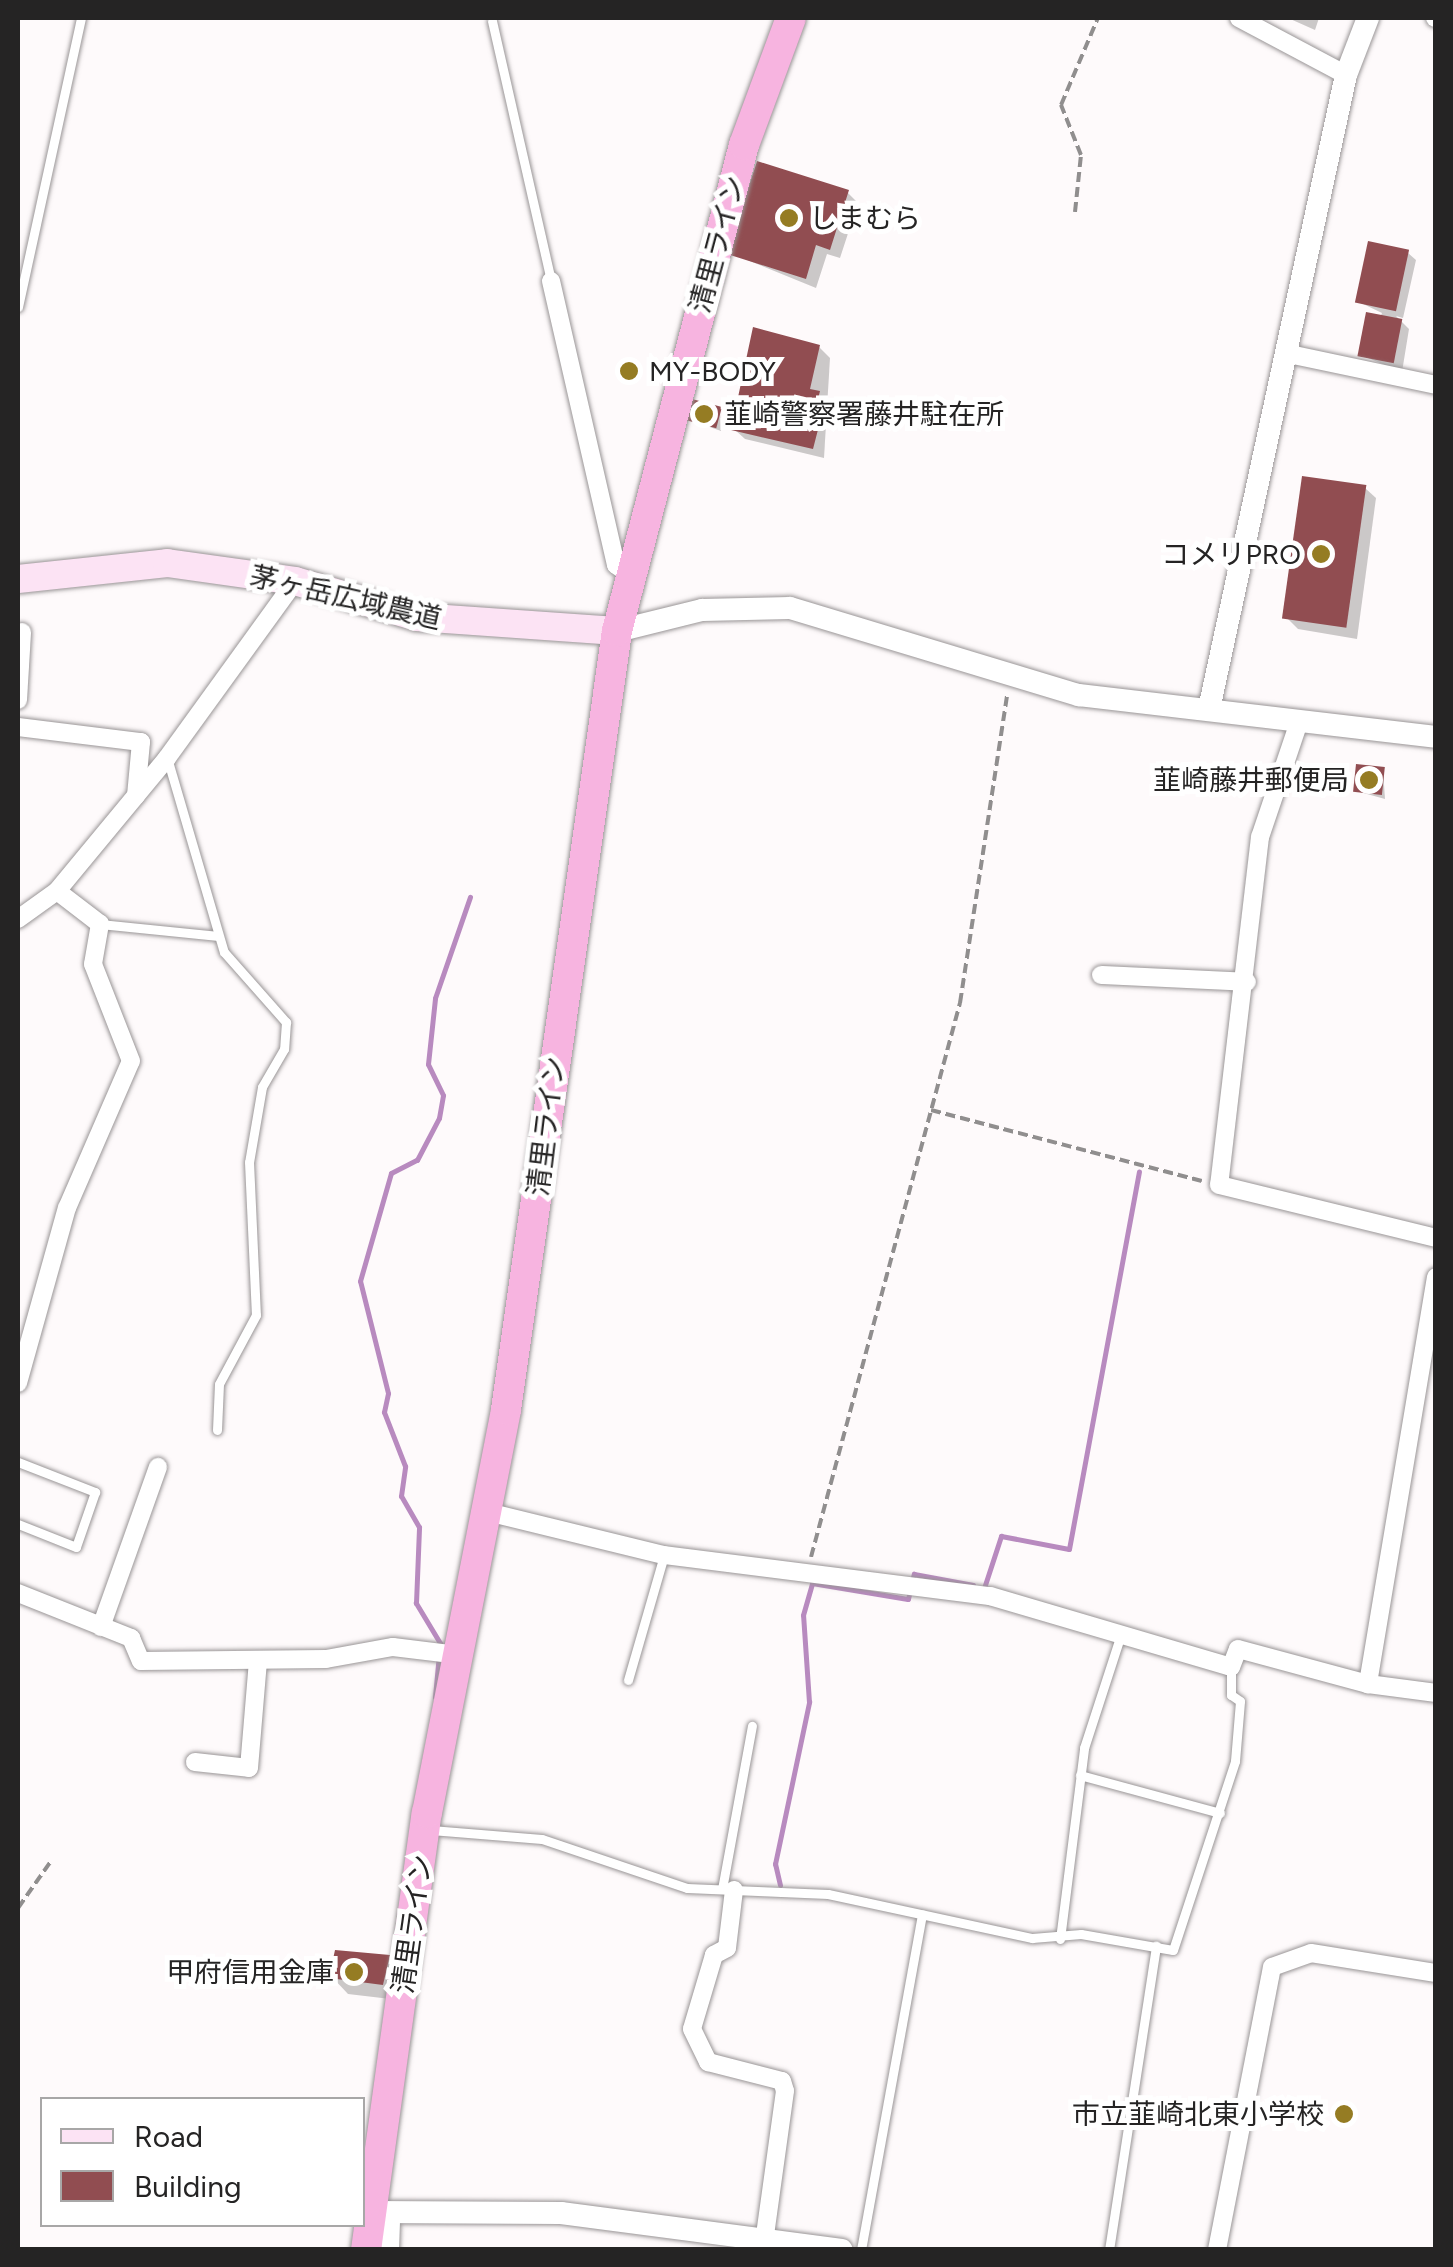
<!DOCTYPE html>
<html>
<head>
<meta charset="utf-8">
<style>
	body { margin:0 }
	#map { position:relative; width:1453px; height:2267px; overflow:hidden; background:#fefafb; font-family:Figtree,"Noto Sans JP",sans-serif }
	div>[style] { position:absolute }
	.shadow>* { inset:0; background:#0003 }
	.stream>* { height:5px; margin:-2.5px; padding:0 2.5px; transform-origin:2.5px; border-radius:2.5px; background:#b88abf }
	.building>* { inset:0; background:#914d51; transform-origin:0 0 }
	.path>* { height:4px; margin-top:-2px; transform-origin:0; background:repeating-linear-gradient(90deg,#908e8e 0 10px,transparent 0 15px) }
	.roads { filter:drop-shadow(0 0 2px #999596) drop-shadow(0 0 2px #999596) }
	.service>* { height:9px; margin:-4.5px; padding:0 4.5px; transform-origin:4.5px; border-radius:4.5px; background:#fff }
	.minor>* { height:18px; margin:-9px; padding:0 9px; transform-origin:9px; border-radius:9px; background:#fff }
	.tertiary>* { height:22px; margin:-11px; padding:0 11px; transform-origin:11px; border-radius:11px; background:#fff }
	.secondary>* { height:28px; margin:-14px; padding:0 14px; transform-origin:14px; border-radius:14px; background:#fce3f4 }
	.trunk>* { height:30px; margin:-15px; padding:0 15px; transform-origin:15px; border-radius:15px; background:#f7b4e0 }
	.dots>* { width:28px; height:28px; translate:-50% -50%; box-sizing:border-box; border:5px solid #fff; border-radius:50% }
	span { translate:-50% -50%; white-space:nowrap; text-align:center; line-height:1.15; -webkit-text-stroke:10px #fff; paint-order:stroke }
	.poi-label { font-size:28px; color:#252424 }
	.left { translate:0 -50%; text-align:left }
	.right { translate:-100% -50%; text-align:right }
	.street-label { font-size:28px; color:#252424 }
	.frame { position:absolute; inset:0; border:20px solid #252424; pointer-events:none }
	.legend { position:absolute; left:40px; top:2097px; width:325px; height:130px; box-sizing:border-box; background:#fff; border:2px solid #a8a7a7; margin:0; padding:12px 18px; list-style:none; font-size:30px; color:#252424 }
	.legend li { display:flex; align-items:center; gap:20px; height:50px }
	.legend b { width:50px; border:2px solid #a8a7a7 }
</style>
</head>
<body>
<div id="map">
	<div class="shadow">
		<div style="clip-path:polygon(1288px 18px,1319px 18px,1315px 30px)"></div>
		<div style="clip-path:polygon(847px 192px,858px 203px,840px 258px,827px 254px,816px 288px,730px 253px)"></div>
		<div style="clip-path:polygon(1408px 253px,1416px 260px,1403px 318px,1396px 316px,1409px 329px,1402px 372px,1363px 356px,1382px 313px,1359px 302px)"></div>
		<div style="clip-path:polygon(819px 347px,830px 358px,824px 458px,745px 439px,734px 429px)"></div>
		<div style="clip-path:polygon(720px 409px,721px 431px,690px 420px)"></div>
		<div style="clip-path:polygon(1365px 488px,1376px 498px,1357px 639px,1298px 629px,1287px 618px)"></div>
		<div style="clip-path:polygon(1383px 770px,1385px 799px,1356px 791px)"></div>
		<div style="clip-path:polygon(388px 1957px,405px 1973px,399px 2000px,348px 1994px,332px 1977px)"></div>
	</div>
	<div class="stream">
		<div style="left:984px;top:1588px;width:55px;rotate:-71.9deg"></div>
		<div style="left:1001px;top:1536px;width:69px;rotate:10.8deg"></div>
		<div style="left:1069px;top:1549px;width:384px;rotate:-79.5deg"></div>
		<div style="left:435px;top:1697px;width:54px;rotate:-84.7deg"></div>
		<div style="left:440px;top:1643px;width:47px;rotate:-121deg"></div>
		<div style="left:416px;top:1603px;width:76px;rotate:-87.7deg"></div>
		<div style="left:419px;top:1527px;width:36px;rotate:-120deg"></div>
		<div style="left:401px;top:1496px;width:30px;rotate:-82deg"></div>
		<div style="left:405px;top:1466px;width:58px;rotate:-111.3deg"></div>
		<div style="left:384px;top:1412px;width:19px;rotate:-78deg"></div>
		<div style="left:388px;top:1393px;width:115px;rotate:-104deg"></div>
		<div style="left:360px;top:1281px;width:112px;rotate:-74deg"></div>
		<div style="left:391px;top:1173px;width:29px;rotate:-27deg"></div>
		<div style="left:417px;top:1160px;width:47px;rotate:-62.4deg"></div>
		<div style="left:439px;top:1118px;width:23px;rotate:-80deg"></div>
		<div style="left:443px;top:1095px;width:34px;rotate:-116deg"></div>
		<div style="left:428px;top:1064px;width:66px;rotate:-83.9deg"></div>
		<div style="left:435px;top:998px;width:107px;rotate:-70.9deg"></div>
		<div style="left:780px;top:1885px;width:22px;rotate:-103deg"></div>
		<div style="left:775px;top:1864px;width:166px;rotate:-78.1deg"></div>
		<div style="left:809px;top:1702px;width:87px;rotate:-93.9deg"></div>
		<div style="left:803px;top:1615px;width:33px;rotate:-74deg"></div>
		<div style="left:812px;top:1583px;width:97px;rotate:9.5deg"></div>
		<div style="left:908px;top:1599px;width:26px;rotate:-77deg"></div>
		<div style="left:914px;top:1574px;width:60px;rotate:10.6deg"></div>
	</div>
	<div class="building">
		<div style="clip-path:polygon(757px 161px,849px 190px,830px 250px,816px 245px,806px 279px,727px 254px)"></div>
		<div style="left:1368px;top:241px;width:42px;height:63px;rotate:12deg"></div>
		<div style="left:1366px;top:312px;width:37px;height:45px;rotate:11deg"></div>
		<div style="clip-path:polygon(753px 327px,820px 345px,810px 389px,820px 391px,814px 415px,821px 418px,813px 449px,731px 430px)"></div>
		<div style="left:692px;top:399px;width:31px;height:22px;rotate:15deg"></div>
		<div style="left:1302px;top:476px;width:65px;height:144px;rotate:8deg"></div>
		<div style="left:1356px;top:764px;width:29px;height:28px;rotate:6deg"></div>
		<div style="clip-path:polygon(335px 1950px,390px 1955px,383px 1985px,329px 1978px)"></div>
	</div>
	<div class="path">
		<div style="left:1075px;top:212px;width:57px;rotate:-84deg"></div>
		<div style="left:1081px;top:155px;width:54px;rotate:-111.8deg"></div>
		<div style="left:1061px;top:105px;width:95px;rotate:-67deg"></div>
		<div style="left:931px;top:1110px;width:280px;rotate:14.7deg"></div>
		<div style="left:811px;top:1557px;width:574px;rotate:-74.95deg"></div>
		<div style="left:960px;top:1003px;width:312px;rotate:-81.3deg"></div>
		<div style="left:18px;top:1908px;width:57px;rotate:-54.9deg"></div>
	</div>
	<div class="roads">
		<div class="service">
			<div style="left:492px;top:21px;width:267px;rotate:77.2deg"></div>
			<div style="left:18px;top:307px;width:296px;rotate:-77.7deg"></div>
			<div style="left:168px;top:761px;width:199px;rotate:73.7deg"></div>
			<div style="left:224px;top:952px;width:94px;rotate:48.5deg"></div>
			<div style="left:286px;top:1022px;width:27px;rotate:94deg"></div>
			<div style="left:284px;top:1049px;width:44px;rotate:120.1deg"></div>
			<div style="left:262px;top:1087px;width:76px;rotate:99.8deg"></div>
			<div style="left:249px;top:1162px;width:153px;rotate:87.4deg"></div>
			<div style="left:256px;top:1315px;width:78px;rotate:118.2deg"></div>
			<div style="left:219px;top:1384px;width:46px;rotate:92.5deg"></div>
			<div style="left:100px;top:924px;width:119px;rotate:5.8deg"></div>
			<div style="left:18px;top:1462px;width:83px;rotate:21.3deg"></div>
			<div style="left:95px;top:1492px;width:58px;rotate:109.1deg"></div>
			<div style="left:76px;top:1547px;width:62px;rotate:-158.4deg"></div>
			<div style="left:628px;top:1680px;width:130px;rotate:-73.9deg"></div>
			<div style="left:1080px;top:1775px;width:145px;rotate:15.2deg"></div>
			<div style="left:431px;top:1830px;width:111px;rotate:4.6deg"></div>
			<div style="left:542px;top:1839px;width:153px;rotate:18.7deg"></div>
			<div style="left:687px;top:1888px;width:141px;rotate:2.4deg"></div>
			<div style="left:828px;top:1894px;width:209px;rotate:12.2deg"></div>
			<div style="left:1032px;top:1938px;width:49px;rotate:-4.7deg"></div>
			<div style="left:1081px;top:1934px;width:93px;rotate:9.9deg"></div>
			<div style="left:1173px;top:1950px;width:199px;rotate:-71.8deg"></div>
			<div style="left:1235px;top:1761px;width:60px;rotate:-85.2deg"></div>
			<div style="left:1240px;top:1701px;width:11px;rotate:-146deg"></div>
			<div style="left:1231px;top:1695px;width:28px;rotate:-90deg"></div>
			<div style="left:722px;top:1889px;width:166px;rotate:-79.6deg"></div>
			<div style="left:1060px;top:1939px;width:193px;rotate:-82.8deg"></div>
			<div style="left:1084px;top:1748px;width:120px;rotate:-72deg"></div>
			<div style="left:861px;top:2250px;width:341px;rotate:-79.7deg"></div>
			<div style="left:1109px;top:2250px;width:308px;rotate:-81.2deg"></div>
		</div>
		<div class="minor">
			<div style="left:1239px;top:18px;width:121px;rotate:28deg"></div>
			<div style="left:1435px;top:18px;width:1px"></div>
			<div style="left:551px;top:281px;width:291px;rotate:77.1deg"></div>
			<div style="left:616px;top:565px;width:18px;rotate:34deg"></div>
			<div style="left:1289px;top:354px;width:150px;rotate:11.9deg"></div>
			<div style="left:18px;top:700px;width:68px;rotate:-86.6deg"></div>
			<div style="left:1299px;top:722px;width:121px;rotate:108.7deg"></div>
			<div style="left:1260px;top:837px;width:350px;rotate:96.7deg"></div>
			<div style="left:1219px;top:1185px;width:223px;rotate:13.7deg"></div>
			<div style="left:18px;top:727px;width:124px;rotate:7deg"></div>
			<div style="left:141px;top:742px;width:54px;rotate:95.3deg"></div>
			<div style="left:18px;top:919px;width:48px;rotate:-35.7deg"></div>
			<div style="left:57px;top:891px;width:173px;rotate:-50.4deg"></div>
			<div style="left:167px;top:758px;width:218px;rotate:-54.1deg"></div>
			<div style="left:1101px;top:975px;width:146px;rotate:2.7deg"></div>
			<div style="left:1436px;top:1277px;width:413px;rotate:99.5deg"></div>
			<div style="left:1368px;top:1684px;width:69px;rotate:7.5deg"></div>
			<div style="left:18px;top:1383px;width:182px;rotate:-74.4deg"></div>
			<div style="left:67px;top:1208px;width:160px;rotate:-66.5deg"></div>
			<div style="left:131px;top:1061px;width:104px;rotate:-111.4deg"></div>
			<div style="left:93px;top:964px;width:41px;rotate:-80.1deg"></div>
			<div style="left:100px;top:924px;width:54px;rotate:-142.5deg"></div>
			<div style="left:487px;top:1512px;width:182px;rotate:13.7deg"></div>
			<div style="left:664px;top:1555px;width:329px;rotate:7.2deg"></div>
			<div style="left:990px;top:1596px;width:251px;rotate:16.4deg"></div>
			<div style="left:1231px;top:1667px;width:19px;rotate:-69deg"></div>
			<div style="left:1238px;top:1649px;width:135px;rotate:15.1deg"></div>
			<div style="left:18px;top:1593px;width:122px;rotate:21.7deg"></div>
			<div style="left:131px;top:1638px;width:25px;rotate:67deg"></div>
			<div style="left:141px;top:1661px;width:185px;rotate:-0.6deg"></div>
			<div style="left:326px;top:1659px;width:68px;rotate:-10.2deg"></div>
			<div style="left:393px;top:1647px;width:65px;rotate:7deg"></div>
			<div style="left:101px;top:1627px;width:170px;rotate:-70.4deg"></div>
			<div style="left:195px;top:1762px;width:54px;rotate:6.3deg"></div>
			<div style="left:249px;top:1768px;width:107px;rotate:-85.2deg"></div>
			<div style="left:734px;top:1890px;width:58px;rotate:96.9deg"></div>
			<div style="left:727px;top:1948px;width:15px;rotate:152deg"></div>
			<div style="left:714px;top:1955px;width:77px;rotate:106.6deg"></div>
			<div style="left:692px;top:2029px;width:37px;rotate:64deg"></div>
			<div style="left:708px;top:2062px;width:76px;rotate:14.4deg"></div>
			<div style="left:782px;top:2081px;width:10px;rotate:73deg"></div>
			<div style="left:785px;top:2091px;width:160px;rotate:97.9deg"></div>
			<div style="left:390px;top:2250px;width:38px;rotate:-88deg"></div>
			<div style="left:1217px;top:2250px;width:288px;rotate:-79deg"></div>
			<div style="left:1272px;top:1967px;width:41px;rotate:-19.7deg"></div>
			<div style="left:1311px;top:1953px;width:127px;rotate:9.1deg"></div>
		</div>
		<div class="tertiary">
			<div style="left:617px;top:631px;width:88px;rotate:-13.9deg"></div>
			<div style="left:702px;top:610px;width:88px;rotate:-1.3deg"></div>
			<div style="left:790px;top:608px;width:302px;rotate:16.8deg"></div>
			<div style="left:1079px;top:695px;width:359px;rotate:6.7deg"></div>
			<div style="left:1209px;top:709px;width:649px;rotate:-77.81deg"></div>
			<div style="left:1346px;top:75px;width:61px;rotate:-68.9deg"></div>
			<div style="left:371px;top:2212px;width:190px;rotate:0.3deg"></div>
			<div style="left:561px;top:2213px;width:283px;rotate:7.5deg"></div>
		</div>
		<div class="secondary">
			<div style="left:18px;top:579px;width:150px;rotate:-6.1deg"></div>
			<div style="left:167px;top:563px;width:129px;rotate:8deg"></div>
			<div style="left:295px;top:581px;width:127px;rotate:16.4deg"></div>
			<div style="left:417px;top:617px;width:200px;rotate:4deg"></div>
		</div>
		<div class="trunk">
			<div style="left:366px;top:2250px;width:441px;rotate:-82.1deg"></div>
			<div style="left:427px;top:1813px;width:411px;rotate:-78.9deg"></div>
			<div style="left:506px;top:1410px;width:787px;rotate:-81.89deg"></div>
			<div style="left:617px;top:631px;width:502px;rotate:-75.36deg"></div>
			<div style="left:744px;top:145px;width:135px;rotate:-69.7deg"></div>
		</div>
	</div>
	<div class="dots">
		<div style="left:789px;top:218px;background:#957c23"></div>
		<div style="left:629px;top:371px;background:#957c23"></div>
		<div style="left:704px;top:414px;background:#957c23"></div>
		<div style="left:1321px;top:554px;background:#957c23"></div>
		<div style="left:1369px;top:780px;background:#957c23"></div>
		<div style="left:354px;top:1972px;background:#957c23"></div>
		<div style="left:1344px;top:2114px;background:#957c23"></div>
	</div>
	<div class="poi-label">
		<span class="left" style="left:809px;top:218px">しまむら</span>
		<span class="left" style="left:649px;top:371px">MY-BODY</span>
		<span class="left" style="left:724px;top:414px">韮崎警察署藤井駐在所</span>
		<span class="right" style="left:1301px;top:554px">コメリPRO</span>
		<span class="right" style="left:1349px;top:780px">韮崎藤井郵便局</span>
		<span class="right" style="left:334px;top:1972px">甲府信用金庫</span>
		<span class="right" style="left:1324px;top:2114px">市立韮崎北東小学校</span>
	</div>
	<div class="street-label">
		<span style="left:717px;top:244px;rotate:-75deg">清里ライン</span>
		<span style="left:346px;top:597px;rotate:13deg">茅ヶ岳広域農道</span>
		<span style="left:546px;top:1126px;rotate:-83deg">清里ライン</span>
		<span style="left:412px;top:1924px;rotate:-82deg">清里ライン</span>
	</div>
	<div class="frame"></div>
	<ul class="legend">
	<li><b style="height:12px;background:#fce3f4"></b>Road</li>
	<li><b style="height:28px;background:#914d51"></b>Building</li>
	</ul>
</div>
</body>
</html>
